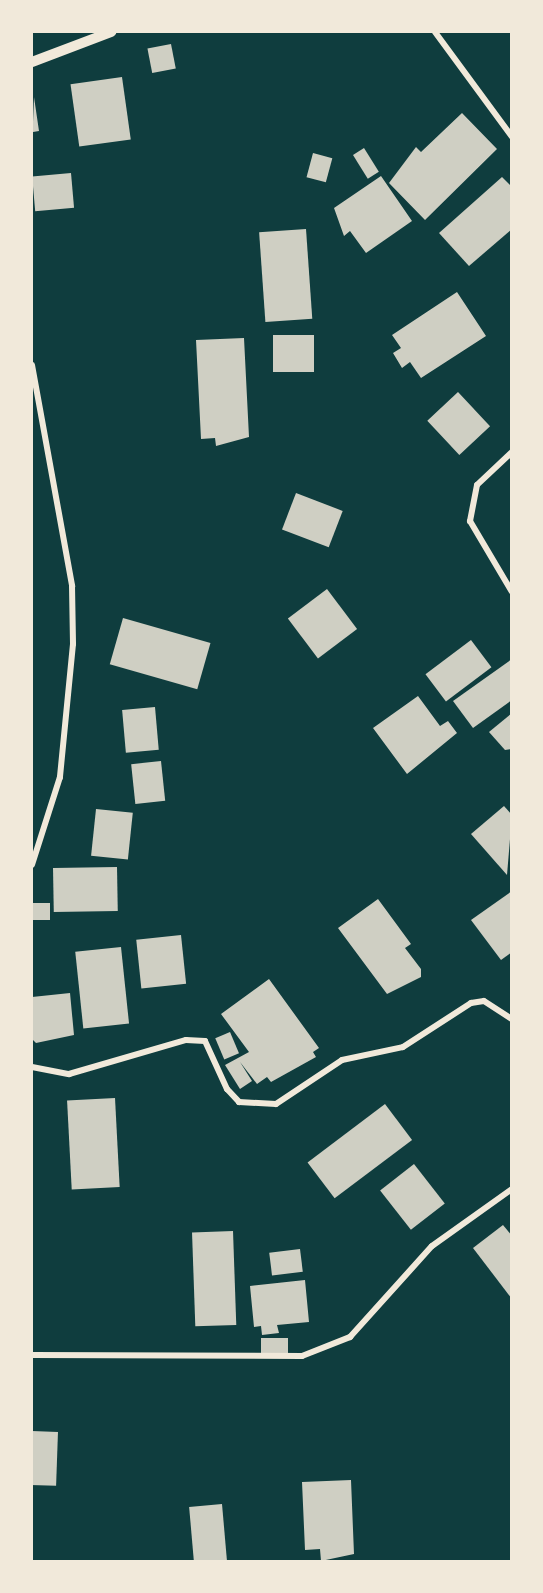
<!DOCTYPE html>
<html>
<head>
<meta charset="utf-8">
<style>
	body { margin:0 }
	#map { position:relative; width:543px; height:1593px; overflow:hidden; background:#0f3d3e; font-family:Inter,sans-serif }
	div>[style] { position:absolute }
	.building>* { inset:0; background:#cfcfc3; transform-origin:0 0 }
	.minor>* { height:6px; margin:-3px; padding:0 3px; transform-origin:3px; border-radius:3px; background:#f1e9da }
	.tertiary>* { height:10px; margin:-5px; padding:0 5px; transform-origin:5px; border-radius:5px; background:#f1e9da }
	span { translate:-50% -50%; white-space:nowrap; text-align:center; line-height:1.15; -webkit-text-stroke:4.5px #f1e9da; paint-order:stroke }
	.frame { position:absolute; inset:0; border:33px solid #f1e9da; pointer-events:none }
</style>
</head>
<body>
<div id="map">
	<div class="building">
		<div style="left:171px;top:44px;width:25px;height:24px;rotate:79deg"></div>
		<div style="left:122px;top:77px;width:63px;height:52px;rotate:82deg"></div>
		<div style="clip-path:polygon(34px 97px,39px 131px,33px 132px,32px 146px)"></div>
		<div style="clip-path:polygon(462px 113px,497px 149px,425px 220px,389px 183px,416px 147px,421px 152px)"></div>
		<div style="left:364px;top:148px;width:28px;height:13px;rotate:58deg"></div>
		<div style="left:313px;top:153px;width:20px;height:25px;rotate:15deg"></div>
		<div style="left:71px;top:173px;width:35px;height:39px;rotate:85deg"></div>
		<div style="clip-path:polygon(381px 176px,412px 221px,366px 253px,350px 231px,344px 236px,334px 208px)"></div>
		<div style="clip-path:polygon(502px 177px,512px 187px,512px 229px,469px 266px,439px 233px)"></div>
		<div style="left:306px;top:229px;width:90px;height:47px;rotate:86deg"></div>
		<div style="clip-path:polygon(457px 292px,486px 336px,421px 378px,410px 362px,402px 368px,393px 353px,401px 348px,392px 335px)"></div>
		<div style="left:273px;top:335px;width:41px;height:37px"></div>
		<div style="clip-path:polygon(244px 338px,249px 437px,216px 446px,215px 438px,201px 439px,196px 340px)"></div>
		<div style="left:458px;top:392px;width:47px;height:42px;rotate:47deg"></div>
		<div style="left:296px;top:493px;width:50px;height:39px;rotate:21deg"></div>
		<div style="left:327px;top:589px;width:50px;height:49px;rotate:53deg"></div>
		<div style="left:123px;top:618px;width:91px;height:48px;rotate:16deg"></div>
		<div style="left:471px;top:640px;width:34px;height:57px;rotate:53deg"></div>
		<div style="clip-path:polygon(512px 659px,512px 700px,473px 728px,453px 701px)"></div>
		<div style="clip-path:polygon(418px 696px,440px 726px,448px 721px,457px 733px,407px 774px,373px 728px)"></div>
		<div style="left:155px;top:707px;width:43px;height:33px;rotate:85deg"></div>
		<div style="clip-path:polygon(512px 713px,512px 749px,505px 750px,489px 732px)"></div>
		<div style="left:161px;top:761px;width:40px;height:30px;rotate:84deg"></div>
		<div style="clip-path:polygon(504px 806px,512px 815px,507px 875px,471px 834px)"></div>
		<div style="left:96px;top:809px;width:37px;height:47px;rotate:6deg"></div>
		<div style="left:117px;top:867px;width:44px;height:64px;rotate:89deg"></div>
		<div style="clip-path:polygon(512px 891px,512px 952px,501px 960px,471px 920px)"></div>
		<div style="clip-path:polygon(378px 899px,411px 944px,405px 948px,421px 969px,421px 977px,387px 994px,338px 928px)"></div>
		<div style="left:32px;top:903px;width:18px;height:17px"></div>
		<div style="left:181px;top:935px;width:49px;height:45px;rotate:84deg"></div>
		<div style="left:121px;top:947px;width:77px;height:46px;rotate:84deg"></div>
		<div style="clip-path:polygon(269px 979px,319px 1048px,313px 1052px,316px 1057px,271px 1082px,267px 1077px,257px 1084px,240px 1062px,252px 1081px,240px 1089px,225px 1065px,249px 1052px,221px 1014px)"></div>
		<div style="clip-path:polygon(70px 993px,74px 1035px,36px 1043px,32px 1039px,32px 997px)"></div>
		<div style="left:230px;top:1032px;width:23px;height:16px;rotate:67deg"></div>
		<div style="left:115px;top:1098px;width:89px;height:48px;rotate:87deg"></div>
		<div style="left:385px;top:1104px;width:45px;height:97px;rotate:53deg"></div>
		<div style="left:414px;top:1164px;width:50px;height:43px;rotate:52deg"></div>
		<div style="clip-path:polygon(503px 1225px,512px 1236px,512px 1299px,473px 1248px)"></div>
		<div style="left:233px;top:1231px;width:94px;height:41px;rotate:88deg"></div>
		<div style="left:300px;top:1249px;width:23px;height:31px;rotate:83deg"></div>
		<div style="clip-path:polygon(305px 1280px,309px 1322px,277px 1325px,279px 1333px,262px 1335px,261px 1326px,254px 1327px,250px 1286px)"></div>
		<div style="left:288px;top:1338px;width:16px;height:27px;rotate:90deg"></div>
		<div style="left:32px;top:1431px;width:26px;height:54px;rotate:2deg"></div>
		<div style="clip-path:polygon(351px 1480px,354px 1554px,321px 1561px,320px 1549px,305px 1550px,302px 1482px)"></div>
		<div style="left:222px;top:1504px;width:58px;height:33px;rotate:85deg"></div>
	</div>
	<div class="minor">
		<div style="left:435px;top:32px;width:130px;rotate:53.7deg"></div>
		<div style="left:32px;top:365px;width:225px;rotate:79.7deg"></div>
		<div style="left:72px;top:586px;width:58px;rotate:89deg"></div>
		<div style="left:73px;top:644px;width:134px;rotate:95.6deg"></div>
		<div style="left:60px;top:777px;width:92px;rotate:107.7deg"></div>
		<div style="left:512px;top:452px;width:48px;rotate:136.7deg"></div>
		<div style="left:477px;top:485px;width:37px;rotate:101deg"></div>
		<div style="left:470px;top:521px;width:82px;rotate:59.4deg"></div>
		<div style="left:32px;top:1067px;width:38px;rotate:11deg"></div>
		<div style="left:69px;top:1074px;width:122px;rotate:-16.2deg"></div>
		<div style="left:186px;top:1040px;width:19px;rotate:3deg"></div>
		<div style="left:205px;top:1041px;width:53px;rotate:65.4deg"></div>
		<div style="left:227px;top:1089px;width:18px;rotate:47deg"></div>
		<div style="left:239px;top:1102px;width:37px;rotate:3deg"></div>
		<div style="left:276px;top:1104px;width:79px;rotate:-33.7deg"></div>
		<div style="left:342px;top:1060px;width:62px;rotate:-12deg"></div>
		<div style="left:403px;top:1047px;width:81px;rotate:-32.9deg"></div>
		<div style="left:471px;top:1003px;width:13px;rotate:-9deg"></div>
		<div style="left:484px;top:1001px;width:33px;rotate:33deg"></div>
		<div style="left:32px;top:1355px;width:270px;rotate:0.2deg"></div>
		<div style="left:302px;top:1356px;width:52px;rotate:-21.6deg"></div>
		<div style="left:350px;top:1337px;width:122px;rotate:-48deg"></div>
		<div style="left:432px;top:1246px;width:98px;rotate:-35.5deg"></div>
	</div>
	<div class="tertiary">
		<div style="left:32px;top:62px;width:85px;rotate:-20.8deg"></div>
	</div>
	<div class="frame"></div>
</div>
</body>
</html>
